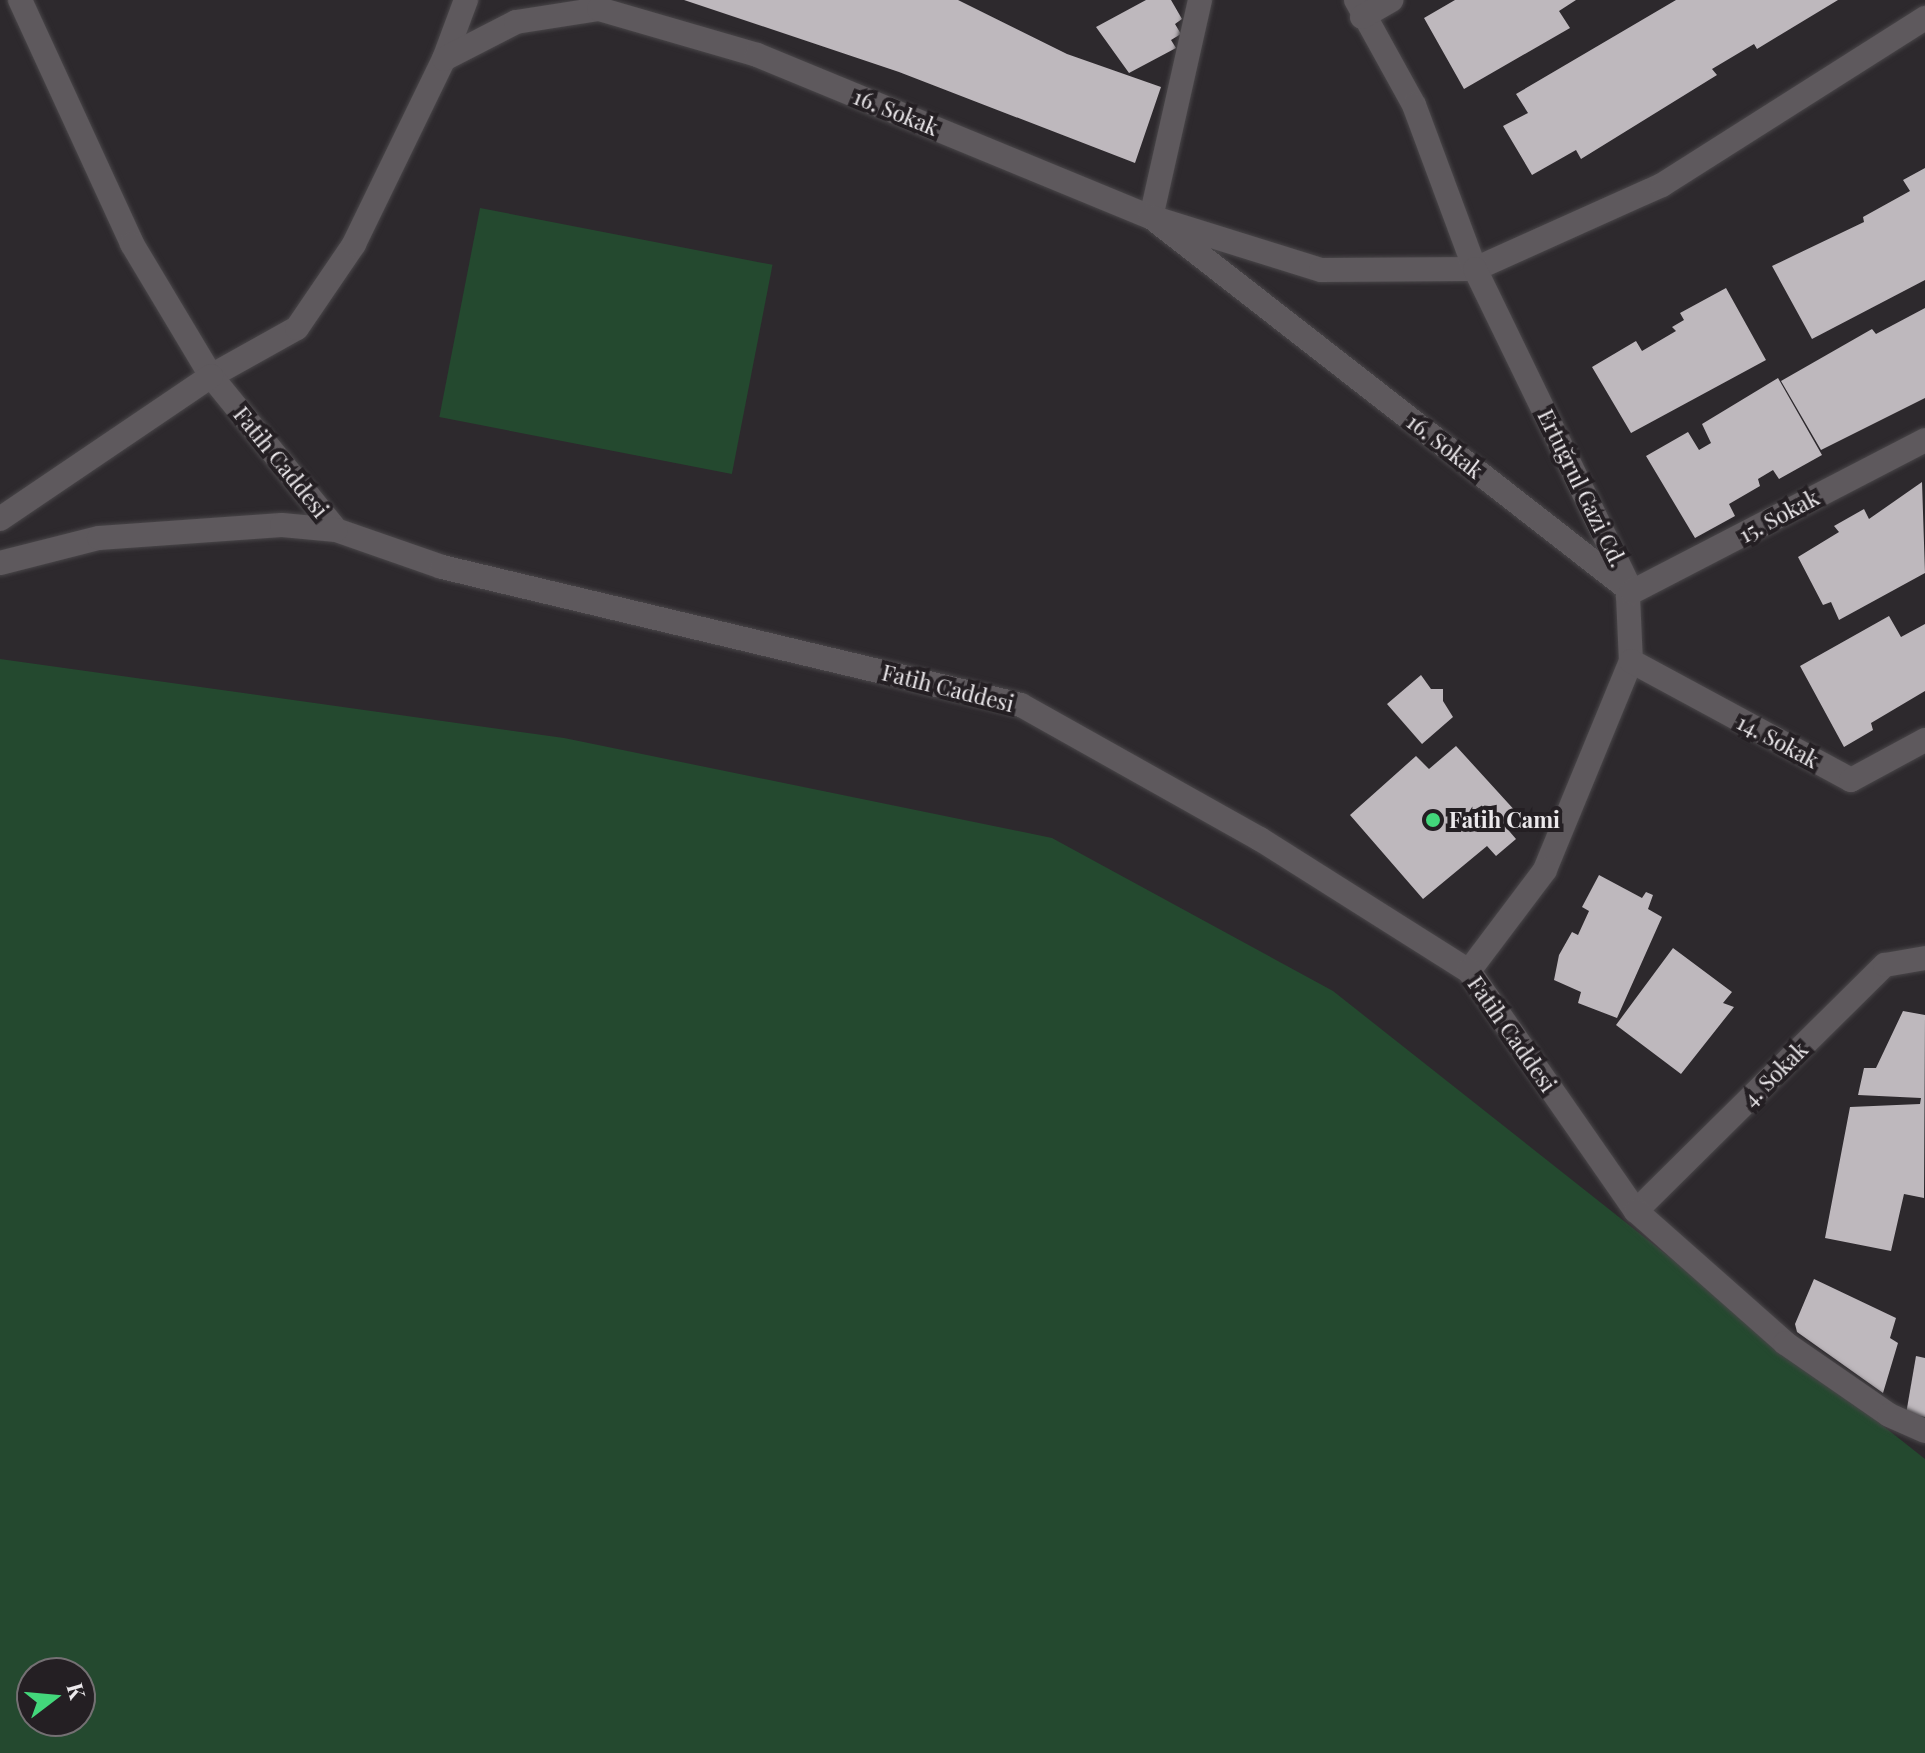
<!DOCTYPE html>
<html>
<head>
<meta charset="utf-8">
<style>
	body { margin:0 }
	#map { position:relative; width:1925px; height:1753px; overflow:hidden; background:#2d292d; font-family:"Playfair Display",serif }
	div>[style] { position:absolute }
	.green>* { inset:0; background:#24492f; transform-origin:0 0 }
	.building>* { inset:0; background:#beb8bd }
	.roads { filter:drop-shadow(0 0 2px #494649) drop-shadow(0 0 2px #494649) }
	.street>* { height:24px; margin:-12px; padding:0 12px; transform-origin:12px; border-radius:12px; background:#5e595d }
	.secondary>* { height:24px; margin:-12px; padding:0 12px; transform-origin:12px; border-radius:12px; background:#5e595d }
	.dots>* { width:22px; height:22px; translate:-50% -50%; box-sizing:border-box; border:4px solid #241f23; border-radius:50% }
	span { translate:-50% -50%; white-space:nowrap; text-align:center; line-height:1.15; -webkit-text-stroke:8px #241f23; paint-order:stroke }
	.street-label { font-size:22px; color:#ece9ec }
	.poi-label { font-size:22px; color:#ece9ec; font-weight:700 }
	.left { translate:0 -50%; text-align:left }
	.north { position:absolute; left:16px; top:1657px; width:80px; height:80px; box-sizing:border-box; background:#241f23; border:2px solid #747073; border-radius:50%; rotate:74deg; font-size:22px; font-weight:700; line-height:32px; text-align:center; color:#ece9ec }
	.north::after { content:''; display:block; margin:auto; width:28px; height:36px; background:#43d77b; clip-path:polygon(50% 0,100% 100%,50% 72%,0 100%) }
</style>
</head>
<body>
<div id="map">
	<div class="green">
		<div style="left:480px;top:208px;width:298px;height:213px;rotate:11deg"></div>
		<div style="clip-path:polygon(evenodd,0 659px,564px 738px,1052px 838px,1333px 991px,1925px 1459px,1925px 1753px,0 1753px,0 659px,32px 1673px,80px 1673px,80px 1721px,32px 1721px,32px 1673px)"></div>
	</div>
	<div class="building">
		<div style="clip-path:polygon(684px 0,958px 0,1067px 54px,1161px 87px,1135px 163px,899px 72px)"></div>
		<div style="clip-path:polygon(1146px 0,1171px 0,1182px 19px,1175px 24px,1181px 34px,1171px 40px,1176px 48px,1129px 73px,1096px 27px)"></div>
		<div style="clip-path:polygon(1455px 0,1576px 0,1559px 11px,1570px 28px,1464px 89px,1424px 18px)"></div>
		<div style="clip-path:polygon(1676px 0,1838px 0,1757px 49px,1754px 44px,1712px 69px,1717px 75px,1581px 159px,1576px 150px,1532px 175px,1503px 126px,1528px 113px,1516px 94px)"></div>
		<div style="clip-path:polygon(1925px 168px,1925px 280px,1812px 339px,1772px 266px,1864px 222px,1863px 217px,1910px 191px,1903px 180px)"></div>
		<div style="clip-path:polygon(1726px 288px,1766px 360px,1631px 433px,1592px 367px,1636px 341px,1642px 351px,1676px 331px,1672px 327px,1684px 320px,1680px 313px)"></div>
		<div style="clip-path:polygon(1925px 308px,1925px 398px,1821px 450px,1781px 381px,1872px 329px,1876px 334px)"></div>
		<div style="clip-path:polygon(1778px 378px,1822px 455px,1779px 479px,1773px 470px,1758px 479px,1760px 486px,1729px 504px,1735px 516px,1695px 538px,1646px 456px,1688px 432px,1699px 450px,1711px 443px,1702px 424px)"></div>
		<div style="clip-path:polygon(1922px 482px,1925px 573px,1839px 620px,1831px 602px,1823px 605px,1798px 557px,1839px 532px,1834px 526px,1864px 509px,1869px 519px)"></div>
		<div style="clip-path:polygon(1889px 616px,1901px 637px,1925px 624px,1925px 691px,1871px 723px,1873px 730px,1844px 747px,1800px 666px)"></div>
		<div style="clip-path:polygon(1421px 675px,1431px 689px,1443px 689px,1443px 701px,1453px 717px,1422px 744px,1387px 704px)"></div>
		<div style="clip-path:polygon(1456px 746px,1518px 814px,1504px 825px,1516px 839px,1496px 856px,1487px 846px,1423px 899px,1350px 815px,1416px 756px,1429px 769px)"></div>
		<div style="clip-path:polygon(1599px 875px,1642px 898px,1646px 892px,1653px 895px,1648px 909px,1662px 917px,1617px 1018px,1578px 1003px,1581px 992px,1554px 980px,1559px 955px,1572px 932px,1578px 935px,1589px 911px,1582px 907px)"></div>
		<div style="clip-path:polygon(1673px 948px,1732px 992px,1723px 1003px,1734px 1007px,1681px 1074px,1616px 1025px)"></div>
		<div style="clip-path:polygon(1903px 1011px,1925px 1015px,1924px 1198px,1904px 1194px,1891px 1251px,1825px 1238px,1850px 1107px,1920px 1104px,1921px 1098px,1858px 1095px,1864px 1068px,1876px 1068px)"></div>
		<div style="clip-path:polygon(1814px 1279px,1896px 1318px,1890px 1338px,1898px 1343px,1883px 1393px,1797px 1332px,1795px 1324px)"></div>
		<div style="clip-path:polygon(1916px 1356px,1925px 1358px,1925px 1417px,1906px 1414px)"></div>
	</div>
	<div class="roads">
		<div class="street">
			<div style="left:1200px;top:0;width:222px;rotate:102.7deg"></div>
			<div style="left:1151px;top:217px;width:178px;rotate:17.3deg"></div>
			<div style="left:1321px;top:270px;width:154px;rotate:-0.4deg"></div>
			<div style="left:1475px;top:269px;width:205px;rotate:-24.2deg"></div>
			<div style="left:1662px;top:185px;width:312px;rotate:-32.4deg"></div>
			<div style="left:1356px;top:0;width:120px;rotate:61.1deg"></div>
			<div style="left:1414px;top:105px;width:175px;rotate:69.6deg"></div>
			<div style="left:1475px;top:269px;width:359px;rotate:64.1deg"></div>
			<div style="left:1632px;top:592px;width:6px;rotate:135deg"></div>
			<div style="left:1628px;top:596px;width:65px;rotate:87.4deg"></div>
			<div style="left:1631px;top:661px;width:226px;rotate:112.4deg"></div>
			<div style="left:1545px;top:870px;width:126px;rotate:127deg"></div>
			<div style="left:1362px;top:17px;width:34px;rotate:-30deg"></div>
			<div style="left:444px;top:59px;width:63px;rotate:-69.6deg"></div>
			<div style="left:211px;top:376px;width:98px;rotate:-29.2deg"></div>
			<div style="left:297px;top:328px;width:102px;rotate:-55.8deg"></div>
			<div style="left:354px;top:244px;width:206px;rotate:-64.1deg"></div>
			<div style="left:444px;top:59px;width:81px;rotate:-27.2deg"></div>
			<div style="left:516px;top:22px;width:84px;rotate:-8.9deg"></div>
			<div style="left:599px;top:9px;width:165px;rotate:16.2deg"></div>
			<div style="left:757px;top:55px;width:426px;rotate:22.4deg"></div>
			<div style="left:1151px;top:217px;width:610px;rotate:37.94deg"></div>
			<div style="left:1632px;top:592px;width:330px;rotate:-27.4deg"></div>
			<div style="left:1631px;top:661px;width:250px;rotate:28.4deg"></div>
			<div style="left:1851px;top:780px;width:84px;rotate:-28.4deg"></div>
			<div style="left:1636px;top:1211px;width:350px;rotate:-44.7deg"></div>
			<div style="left:1885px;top:965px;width:41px;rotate:-9.9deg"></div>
		</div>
		<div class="secondary">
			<div style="left:20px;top:0;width:268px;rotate:65.3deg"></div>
			<div style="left:132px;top:244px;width:154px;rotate:59.1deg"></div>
			<div style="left:211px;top:376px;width:198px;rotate:50.9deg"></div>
			<div style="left:336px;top:530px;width:112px;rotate:19.2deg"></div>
			<div style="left:442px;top:567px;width:595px;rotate:13.41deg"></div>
			<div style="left:1021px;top:705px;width:274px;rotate:29.3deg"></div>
			<div style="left:1260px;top:839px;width:247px;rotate:32.3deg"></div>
			<div style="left:1469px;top:971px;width:292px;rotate:55.2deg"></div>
			<div style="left:1636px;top:1211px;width:199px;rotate:41.5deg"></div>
			<div style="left:1785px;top:1343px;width:126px;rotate:34.7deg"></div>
			<div style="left:1889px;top:1415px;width:39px;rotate:24deg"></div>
			<div style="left:0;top:519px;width:255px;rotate:-34.1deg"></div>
			<div style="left:0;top:563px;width:102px;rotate:-14.2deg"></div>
			<div style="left:99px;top:538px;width:183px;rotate:-4.1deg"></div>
			<div style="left:282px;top:525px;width:54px;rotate:5.3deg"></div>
		</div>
	</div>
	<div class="dots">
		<div style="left:1433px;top:820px;background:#43d77b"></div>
	</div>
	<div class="street-label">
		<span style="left:896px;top:112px;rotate:22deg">16. Sokak</span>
		<span style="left:1445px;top:446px;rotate:38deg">16. Sokak</span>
		<span style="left:281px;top:462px;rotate:51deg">Fatih Caddesi</span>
		<span style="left:1582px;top:488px;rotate:64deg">Ertuğrul Gazi Cd.</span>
		<span style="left:1779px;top:516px;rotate:-28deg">15. Sokak</span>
		<span style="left:948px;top:688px;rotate:14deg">Fatih Caddesi</span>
		<span style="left:1778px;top:741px;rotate:28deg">14. Sokak</span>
		<span style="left:1512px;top:1034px;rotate:55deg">Fatih Caddesi</span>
		<span style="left:1775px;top:1074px;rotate:-45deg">4. Sokak</span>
	</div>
	<div class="poi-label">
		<span class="left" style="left:1449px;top:820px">Fatih Cami</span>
	</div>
	<div class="north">K</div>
</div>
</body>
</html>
